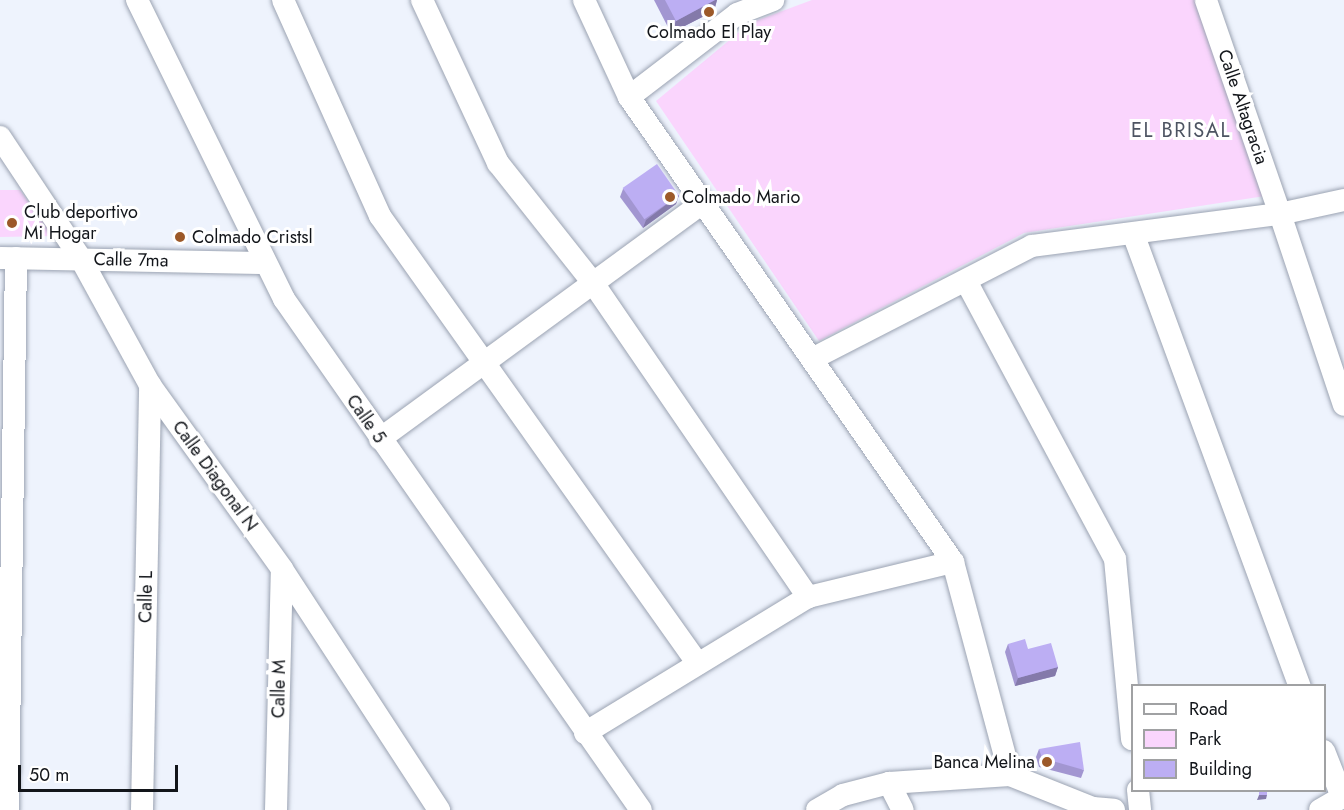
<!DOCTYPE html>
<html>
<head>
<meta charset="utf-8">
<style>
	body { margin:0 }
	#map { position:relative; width:1344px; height:810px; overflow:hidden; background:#eef3fd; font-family:Jost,sans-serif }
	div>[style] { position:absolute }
	.green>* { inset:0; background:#fad5fd }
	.roads { filter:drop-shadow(0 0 2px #9ba3b2) drop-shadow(0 0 2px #9ba3b2) }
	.street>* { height:22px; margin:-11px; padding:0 11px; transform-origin:11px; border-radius:11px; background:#fff }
	.wall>* { inset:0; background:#a296d1 }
	.shaded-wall>* { inset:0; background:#847aaa }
	.building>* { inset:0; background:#bcaef3; transform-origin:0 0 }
	.dots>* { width:16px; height:16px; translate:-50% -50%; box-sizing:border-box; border:3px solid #fff; border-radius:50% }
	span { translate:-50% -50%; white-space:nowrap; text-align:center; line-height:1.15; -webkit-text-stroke:6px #fff; paint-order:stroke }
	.poi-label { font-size:18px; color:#12151a }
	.left { translate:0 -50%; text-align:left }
	.right { translate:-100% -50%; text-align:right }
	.street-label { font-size:18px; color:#12151a }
	.neighbourhood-label { font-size:20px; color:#4d5462; letter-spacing:1.5px }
	.legend { position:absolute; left:1131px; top:684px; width:195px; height:108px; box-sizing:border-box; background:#fff; border:2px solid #a0a1a3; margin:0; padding:8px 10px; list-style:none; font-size:18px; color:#12151a }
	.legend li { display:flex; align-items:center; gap:12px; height:30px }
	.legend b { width:30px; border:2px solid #a0a1a3 }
	.scale { position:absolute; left:18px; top:765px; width:160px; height:27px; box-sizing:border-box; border:3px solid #12151a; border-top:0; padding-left:8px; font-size:18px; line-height:21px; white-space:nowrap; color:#12151a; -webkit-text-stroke:4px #fff; paint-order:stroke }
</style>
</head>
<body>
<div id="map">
	<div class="green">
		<div style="clip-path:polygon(812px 0,1195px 0,1265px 196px,1024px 233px,819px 341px,656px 101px,750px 23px)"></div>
		<div style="clip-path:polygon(0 190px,20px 190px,54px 236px,0 237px)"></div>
	</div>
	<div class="roads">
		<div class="street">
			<div style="left:137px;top:0;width:333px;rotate:63.8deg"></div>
			<div style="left:284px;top:299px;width:623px;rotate:55.06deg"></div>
			<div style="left:283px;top:0;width:237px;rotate:65.8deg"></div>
			<div style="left:380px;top:216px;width:549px;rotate:54.63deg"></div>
			<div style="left:422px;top:0;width:180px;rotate:65deg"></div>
			<div style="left:498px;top:163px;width:153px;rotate:51.6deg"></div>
			<div style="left:593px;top:283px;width:381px;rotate:55.6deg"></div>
			<div style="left:584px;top:0;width:107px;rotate:65.1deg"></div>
			<div style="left:629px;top:97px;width:567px;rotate:55.13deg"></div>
			<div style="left:953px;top:562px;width:220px;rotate:75deg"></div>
			<div style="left:629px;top:97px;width:136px;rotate:-37.5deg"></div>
			<div style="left:737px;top:14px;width:39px;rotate:-21deg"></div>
			<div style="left:0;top:137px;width:146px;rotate:56.4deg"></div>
			<div style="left:81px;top:259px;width:144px;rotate:61.3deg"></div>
			<div style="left:150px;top:385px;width:226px;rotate:54.3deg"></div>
			<div style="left:282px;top:569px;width:288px;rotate:56.9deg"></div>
			<div style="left:1344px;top:200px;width:66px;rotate:167.7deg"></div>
			<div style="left:1280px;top:214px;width:201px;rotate:71.5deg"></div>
			<div style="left:1134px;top:236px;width:480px;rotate:69.8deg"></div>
			<div style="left:0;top:258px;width:262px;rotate:1.1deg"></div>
			<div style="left:966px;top:281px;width:315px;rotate:61.8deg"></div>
			<div style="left:1115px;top:559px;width:181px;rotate:84.6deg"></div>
			<div style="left:812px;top:359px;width:247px;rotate:-27.2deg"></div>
			<div style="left:1032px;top:246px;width:250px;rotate:-7.4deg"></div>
			<div style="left:1280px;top:214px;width:226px;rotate:-109.1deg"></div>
			<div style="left:380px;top:439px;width:396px;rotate:-36.2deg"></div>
			<div style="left:585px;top:733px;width:261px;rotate:-31.4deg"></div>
			<div style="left:808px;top:597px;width:149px;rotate:-13.6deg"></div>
			<div style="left:1324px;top:751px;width:49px;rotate:68.6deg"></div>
			<div style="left:889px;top:783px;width:30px;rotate:63deg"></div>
			<div style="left:1138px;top:790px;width:20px;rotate:84deg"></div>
			<div style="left:8px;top:810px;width:552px;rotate:-89.17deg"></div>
			<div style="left:142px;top:810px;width:425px;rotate:-88.9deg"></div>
			<div style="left:276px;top:810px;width:241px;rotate:-88.6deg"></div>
			<div style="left:817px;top:810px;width:30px;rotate:-30deg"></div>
			<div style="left:843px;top:795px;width:48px;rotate:-14.6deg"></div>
			<div style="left:889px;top:783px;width:121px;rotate:-3.8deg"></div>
			<div style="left:1010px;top:775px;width:89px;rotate:21.7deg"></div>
			<div style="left:1093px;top:808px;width:21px;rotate:5deg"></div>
			<div style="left:1320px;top:810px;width:28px;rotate:-30deg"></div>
		</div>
	</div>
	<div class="wall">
		<div style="clip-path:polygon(654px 0,717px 0,714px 11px,671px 33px)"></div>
		<div style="clip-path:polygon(623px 189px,679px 195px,676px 204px,643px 228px,620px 197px)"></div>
		<div style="clip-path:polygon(1008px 644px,1028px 649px,1058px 667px,1055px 676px,1015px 686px,1005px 652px)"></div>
		<div style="clip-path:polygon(1039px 749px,1084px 770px,1081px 778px,1039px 767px,1036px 757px)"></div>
	</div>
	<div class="shaded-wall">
		<div style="clip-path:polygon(715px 0,717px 0,714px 11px,671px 33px,676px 21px)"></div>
		<div style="clip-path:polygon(679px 195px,676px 204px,643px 228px,646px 220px)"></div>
		<div style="clip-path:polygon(1058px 667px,1055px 676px,1015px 686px,1018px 678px)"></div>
		<div style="clip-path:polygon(1259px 795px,1267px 795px,1266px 799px,1257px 800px)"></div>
	</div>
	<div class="building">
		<div style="clip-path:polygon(665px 0,715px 0,676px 21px)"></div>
		<div style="left:657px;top:164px;width:38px;height:42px;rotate:55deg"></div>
		<div style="clip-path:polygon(1025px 639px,1028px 649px,1051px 643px,1058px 667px,1018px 678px,1008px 644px)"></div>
		<div style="clip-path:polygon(1080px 742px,1084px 770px,1042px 758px,1039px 749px)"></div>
		<div style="left:1259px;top:790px;width:8px;height:5px"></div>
	</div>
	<div class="dots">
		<div style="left:709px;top:12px;background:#9c5929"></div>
		<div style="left:670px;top:197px;background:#9c5929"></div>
		<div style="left:12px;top:223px;background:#9c5929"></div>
		<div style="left:180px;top:237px;background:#9c5929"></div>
		<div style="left:1047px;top:762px;background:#9c5929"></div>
	</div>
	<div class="poi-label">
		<span style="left:709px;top:32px">Colmado El Play</span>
		<span class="left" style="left:682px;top:197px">Colmado Mario</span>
		<span class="left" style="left:24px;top:223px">Club deportivo<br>Mi Hogar</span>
		<span class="left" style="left:192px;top:237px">Colmado Cristsl</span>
		<span class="right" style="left:1035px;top:762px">Banca Melina</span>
	</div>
	<div class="street-label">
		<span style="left:1243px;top:107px;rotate:71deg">Calle Altagracia</span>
		<span style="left:131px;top:260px;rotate:1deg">Calle 7ma</span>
		<span style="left:366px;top:419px;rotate:55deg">Calle 5</span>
		<span style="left:215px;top:476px;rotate:54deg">Calle Diagonal N</span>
		<span style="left:146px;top:597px;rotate:-89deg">Calle L</span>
		<span style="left:279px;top:689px;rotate:-89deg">Calle M</span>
	</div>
	<div class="neighbourhood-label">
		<span style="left:1181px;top:130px">EL BRISAL</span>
	</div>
	<ul class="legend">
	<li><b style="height:8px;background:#fff"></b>Road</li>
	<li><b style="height:16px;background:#fad5fd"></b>Park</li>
	<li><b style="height:16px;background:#bcaef3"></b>Building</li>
	</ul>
	<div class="scale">50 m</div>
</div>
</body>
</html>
